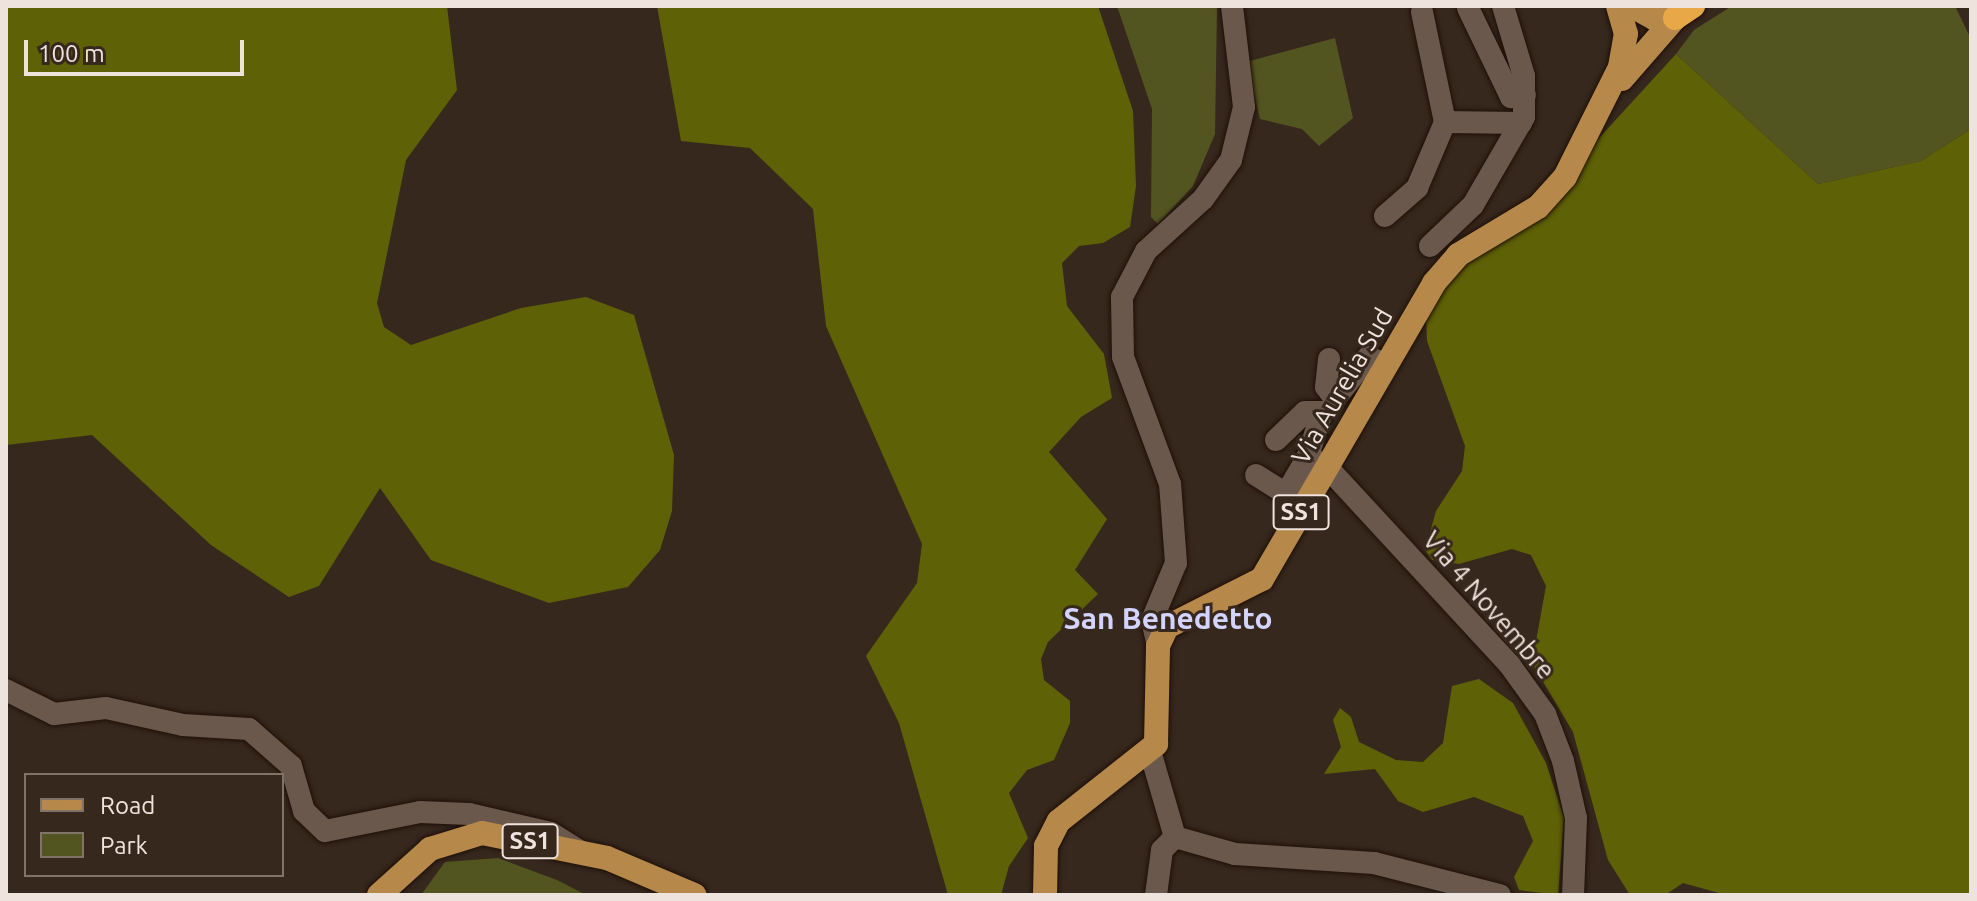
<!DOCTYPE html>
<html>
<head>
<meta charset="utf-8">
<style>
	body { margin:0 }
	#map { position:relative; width:1977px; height:901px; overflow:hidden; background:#37281e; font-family:Ubuntu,sans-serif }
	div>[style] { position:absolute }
	.green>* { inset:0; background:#535521 }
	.forest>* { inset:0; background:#5f6106 }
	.roads { filter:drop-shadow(0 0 2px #1e1008) drop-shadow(0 0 2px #1e1008) }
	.minor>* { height:22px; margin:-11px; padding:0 11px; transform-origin:11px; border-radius:11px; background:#6a584d }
	.major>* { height:24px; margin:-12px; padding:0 12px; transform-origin:12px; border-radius:12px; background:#b68849 }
	.highway>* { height:24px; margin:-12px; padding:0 12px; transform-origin:12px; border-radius:12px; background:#e9a847 }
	span { translate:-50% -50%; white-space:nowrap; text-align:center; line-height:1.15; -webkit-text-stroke:6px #37281e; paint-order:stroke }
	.shield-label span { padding:2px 6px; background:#37281e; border:2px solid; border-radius:6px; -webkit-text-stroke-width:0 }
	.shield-label { font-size:24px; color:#eee3dd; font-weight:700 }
	.street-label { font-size:26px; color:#eee3dd }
	.quarter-label { font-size:30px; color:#d2d3fe; font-weight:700 }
	.frame { position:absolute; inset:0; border:8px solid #eee3dd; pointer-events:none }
	.legend { position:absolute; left:24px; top:773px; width:260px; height:104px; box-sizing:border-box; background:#37281e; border:2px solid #80736a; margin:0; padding:10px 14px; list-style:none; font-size:24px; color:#eee3dd }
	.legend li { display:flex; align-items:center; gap:16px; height:40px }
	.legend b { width:40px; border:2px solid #80736a }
	.scale { position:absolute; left:24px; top:40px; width:220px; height:36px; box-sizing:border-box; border:4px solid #eee3dd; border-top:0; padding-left:10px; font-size:24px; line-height:28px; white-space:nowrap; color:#eee3dd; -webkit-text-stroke:6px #37281e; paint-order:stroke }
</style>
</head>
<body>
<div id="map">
	<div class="green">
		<div style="clip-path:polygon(1117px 6px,1217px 6px,1215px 134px,1193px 186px,1158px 224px,1151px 217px,1152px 109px)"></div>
		<div style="clip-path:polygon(1732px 6px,1955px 6px,1971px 39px,1971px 129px,1921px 161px,1818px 184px,1676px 54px,1694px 30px)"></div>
		<div style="clip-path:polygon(1335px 38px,1353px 118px,1319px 146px,1302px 129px,1260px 119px,1246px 62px)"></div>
		<div style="clip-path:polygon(498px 858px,557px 880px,586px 895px,421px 895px,445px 862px)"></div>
	</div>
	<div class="forest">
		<div style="clip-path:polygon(6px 6px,447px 6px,457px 90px,406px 160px,377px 303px,384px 327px,411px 345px,521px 308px,586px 297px,634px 315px,674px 455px,672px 511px,660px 550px,628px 587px,549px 603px,431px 560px,380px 488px,319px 586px,289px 597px,211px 545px,92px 435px,6px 445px)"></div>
		<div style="clip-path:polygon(657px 6px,1098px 6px,1133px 111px,1136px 186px,1130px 227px,1103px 243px,1079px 246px,1062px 263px,1067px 306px,1104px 354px,1112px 398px,1081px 417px,1049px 452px,1107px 519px,1075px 570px,1098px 594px,1048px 642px,1041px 659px,1044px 680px,1070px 701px,1070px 723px,1054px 760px,1027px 770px,1009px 793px,1028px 838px,1009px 866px,1001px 895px,948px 895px,899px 723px,866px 656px,917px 583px,922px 544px,826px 326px,813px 209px,750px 148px,681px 141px)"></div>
		<div style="clip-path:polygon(1676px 54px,1818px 184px,1921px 161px,1971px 129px,1971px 895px,1726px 895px,1683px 883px,1665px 895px,1630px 895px,1608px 860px,1573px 732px,1532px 663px,1546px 586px,1531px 555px,1512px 549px,1459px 564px,1432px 560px,1425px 550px,1436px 511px,1462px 471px,1465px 446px,1427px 341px,1426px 315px,1457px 267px,1590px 148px)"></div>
		<div style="clip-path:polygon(1479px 679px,1513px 703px,1546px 763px,1564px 818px,1558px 895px,1519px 890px,1514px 877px,1533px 841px,1523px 816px,1474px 797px,1423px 812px,1398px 801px,1375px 769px,1324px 774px,1341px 747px,1333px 720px,1340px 708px,1351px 717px,1359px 742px,1396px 760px,1423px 762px,1443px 743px,1452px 686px)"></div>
	</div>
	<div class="roads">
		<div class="minor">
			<div style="left:1468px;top:8px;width:99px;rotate:64.2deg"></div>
			<div style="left:1511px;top:97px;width:14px;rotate:-8deg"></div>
			<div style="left:1422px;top:12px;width:112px;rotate:78.2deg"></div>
			<div style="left:1385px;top:216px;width:43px;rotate:-41.2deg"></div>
			<div style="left:1417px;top:188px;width:72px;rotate:-67deg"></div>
			<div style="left:1445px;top:122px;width:76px;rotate:0.8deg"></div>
			<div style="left:1430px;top:246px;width:59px;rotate:-43.6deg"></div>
			<div style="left:1473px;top:205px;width:102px;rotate:-59.9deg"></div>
			<div style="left:1524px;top:117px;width:41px;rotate:-90deg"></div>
			<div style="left:1524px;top:76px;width:73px;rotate:-106.7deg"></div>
			<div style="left:1329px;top:359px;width:28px;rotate:96deg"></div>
			<div style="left:1326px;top:387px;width:15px;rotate:53deg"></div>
			<div style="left:1335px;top:399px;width:53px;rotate:-51.8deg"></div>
			<div style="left:1368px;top:357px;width:21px;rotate:23deg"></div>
			<div style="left:1276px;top:440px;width:40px;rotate:-44deg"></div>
			<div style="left:1305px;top:412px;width:17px"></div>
			<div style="left:1322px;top:412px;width:46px;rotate:107.7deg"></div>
			<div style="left:1256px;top:475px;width:36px;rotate:32deg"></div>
			<div style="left:1286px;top:494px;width:44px;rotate:-59.9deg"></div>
			<div style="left:1308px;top:456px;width:23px;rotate:31deg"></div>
			<div style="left:1328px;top:468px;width:267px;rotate:47.3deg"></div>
			<div style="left:1509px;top:664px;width:62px;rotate:54.2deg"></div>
			<div style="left:1545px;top:714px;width:50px;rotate:69deg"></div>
			<div style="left:1563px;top:761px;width:58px;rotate:77.2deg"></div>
			<div style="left:1576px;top:818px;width:77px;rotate:92.2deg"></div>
			<div style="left:1158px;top:646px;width:27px;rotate:-103deg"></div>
			<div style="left:1152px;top:620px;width:62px;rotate:-67.2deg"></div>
			<div style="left:1176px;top:563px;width:79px;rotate:-94.3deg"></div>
			<div style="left:1170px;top:484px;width:135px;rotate:-110.3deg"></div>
			<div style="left:1123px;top:357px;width:60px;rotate:-91deg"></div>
			<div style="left:1122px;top:297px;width:52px;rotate:-62.4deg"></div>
			<div style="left:1146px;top:251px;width:77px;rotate:-42.4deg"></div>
			<div style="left:1203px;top:199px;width:48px;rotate:-54.3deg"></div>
			<div style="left:1231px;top:160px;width:55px;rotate:-76.2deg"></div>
			<div style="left:1244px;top:107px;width:102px;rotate:-96.8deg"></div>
			<div style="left:6px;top:690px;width:54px;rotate:26.6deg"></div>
			<div style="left:54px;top:714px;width:52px;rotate:-6.6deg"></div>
			<div style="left:106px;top:708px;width:79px;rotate:12.4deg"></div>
			<div style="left:183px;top:725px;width:66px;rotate:3.5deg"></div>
			<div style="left:249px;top:729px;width:56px;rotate:41.4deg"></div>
			<div style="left:291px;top:766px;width:47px;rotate:73.9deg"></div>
			<div style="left:304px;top:811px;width:29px;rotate:44deg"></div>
			<div style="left:325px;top:831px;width:97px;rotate:-11.3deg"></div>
			<div style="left:420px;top:812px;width:49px;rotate:2.3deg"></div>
			<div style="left:469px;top:814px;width:84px;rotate:13deg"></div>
			<div style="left:551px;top:833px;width:32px;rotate:32deg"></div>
			<div style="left:1150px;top:751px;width:90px;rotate:73.8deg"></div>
			<div style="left:1175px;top:837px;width:62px;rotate:15.8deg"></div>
			<div style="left:1235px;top:854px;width:139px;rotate:3.7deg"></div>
			<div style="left:1374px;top:863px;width:130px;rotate:14.3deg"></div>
			<div style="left:1156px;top:895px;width:45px;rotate:-82.4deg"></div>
			<div style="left:1162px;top:850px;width:18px;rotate:-45deg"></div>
		</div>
		<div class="major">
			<div style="left:1632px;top:6px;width:25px;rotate:29deg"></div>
			<div style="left:1654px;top:18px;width:21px"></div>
			<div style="left:1622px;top:79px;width:81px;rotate:-49deg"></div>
			<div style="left:379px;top:895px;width:69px;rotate:-42deg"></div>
			<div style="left:430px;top:849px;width:54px;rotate:-17.1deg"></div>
			<div style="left:482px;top:833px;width:127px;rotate:11.3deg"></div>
			<div style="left:607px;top:858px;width:95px;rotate:23deg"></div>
			<div style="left:1045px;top:895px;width:49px;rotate:-88.8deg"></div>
			<div style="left:1046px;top:846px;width:28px;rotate:-63deg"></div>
			<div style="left:1059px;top:821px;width:124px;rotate:-38.4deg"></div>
			<div style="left:1156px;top:744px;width:98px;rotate:-88.8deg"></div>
			<div style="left:1158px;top:646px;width:21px;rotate:-65deg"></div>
			<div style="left:1167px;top:627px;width:106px;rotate:-26.8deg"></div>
			<div style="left:1262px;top:579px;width:342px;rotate:-59.8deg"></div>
			<div style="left:1434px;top:283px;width:37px;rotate:-49deg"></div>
			<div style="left:1458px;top:255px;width:93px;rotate:-31deg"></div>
			<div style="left:1538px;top:207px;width:40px;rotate:-48deg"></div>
			<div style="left:1565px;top:177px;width:123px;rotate:-63.4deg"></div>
			<div style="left:1620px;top:67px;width:34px;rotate:-80deg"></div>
			<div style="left:1626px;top:34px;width:29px;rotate:-106deg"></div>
		</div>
		<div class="highway">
			<div style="left:1675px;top:18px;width:22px;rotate:-34deg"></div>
		</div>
	</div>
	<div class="shield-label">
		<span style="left:1301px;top:512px">SS1</span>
		<span style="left:530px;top:841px">SS1</span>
	</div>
	<div class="street-label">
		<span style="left:1342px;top:386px;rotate:-60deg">Via Aurelia Sud</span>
		<span style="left:1489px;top:605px;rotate:49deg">Via 4 Novembre</span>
	</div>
	<div class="quarter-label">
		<span style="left:1168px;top:618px">San Benedetto</span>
	</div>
	<div class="frame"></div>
	<ul class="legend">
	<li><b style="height:10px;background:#b68849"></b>Road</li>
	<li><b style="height:22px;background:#535521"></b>Park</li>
	</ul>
	<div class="scale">100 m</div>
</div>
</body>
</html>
